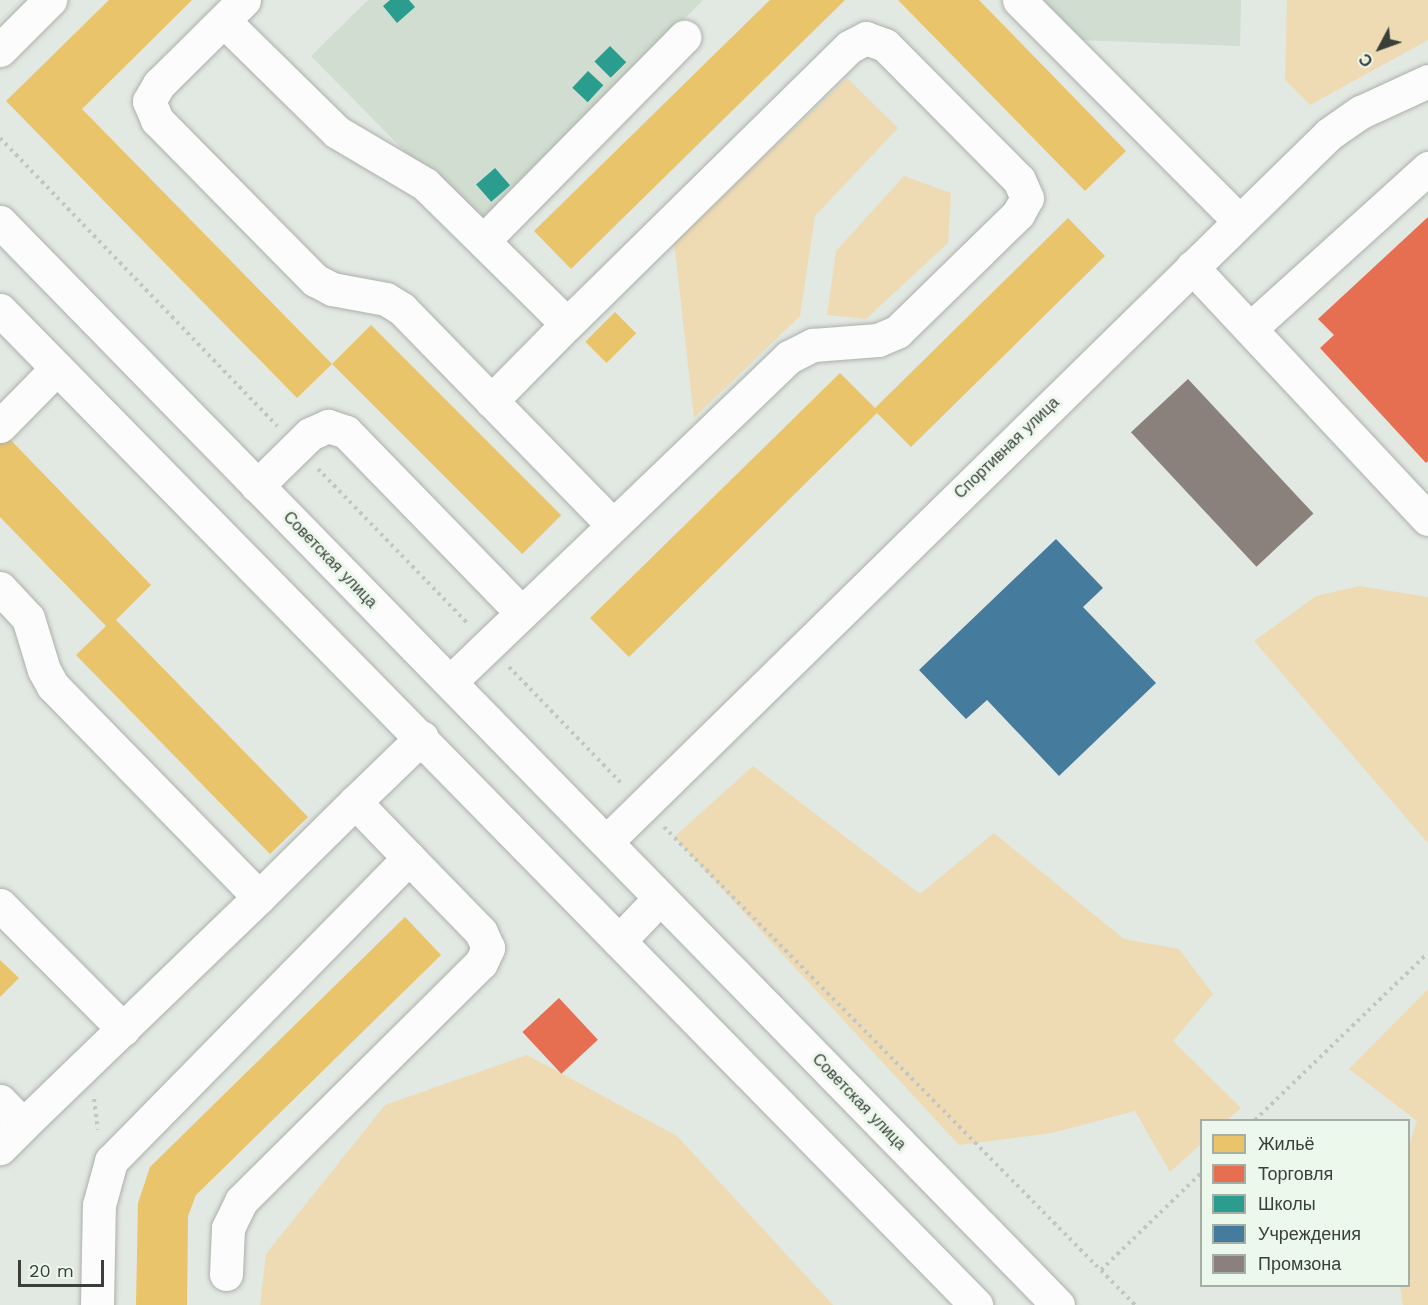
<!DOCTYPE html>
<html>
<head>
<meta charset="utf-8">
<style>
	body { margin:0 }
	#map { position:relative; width:1428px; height:1305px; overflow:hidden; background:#e2e8e2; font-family:"Work Sans",sans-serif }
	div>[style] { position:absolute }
	.built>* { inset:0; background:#d1ddd0 }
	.green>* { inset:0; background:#eedbb4 }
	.homes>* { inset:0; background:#e9c46a; transform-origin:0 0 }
	.shops>* { inset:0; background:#e76f51; transform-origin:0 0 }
	.schools>* { inset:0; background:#2a9d8f; transform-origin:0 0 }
	.public>* { inset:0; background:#457b9d }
	.industry>* { inset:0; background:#8a817c; transform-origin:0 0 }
	.path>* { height:4px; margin-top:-2px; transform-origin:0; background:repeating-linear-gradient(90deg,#c2c6c2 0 3px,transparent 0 7.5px) }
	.roads { filter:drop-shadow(0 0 2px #acb0ac) drop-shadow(0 0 2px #acb0ac) }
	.minor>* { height:33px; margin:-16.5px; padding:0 16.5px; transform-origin:16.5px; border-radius:16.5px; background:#fbfcfb }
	span { translate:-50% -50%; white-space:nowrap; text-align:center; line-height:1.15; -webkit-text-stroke:6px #ecf8ec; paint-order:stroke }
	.street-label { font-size:16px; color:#3a3f3a }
	.legend { position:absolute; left:1200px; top:1119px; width:210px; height:168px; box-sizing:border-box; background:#ecf8ec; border:2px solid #a5aea5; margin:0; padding:8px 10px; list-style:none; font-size:18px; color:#3a3f3a }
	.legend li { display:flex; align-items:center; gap:12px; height:30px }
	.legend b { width:30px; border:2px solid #a5aea5 }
	.north { position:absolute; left:1350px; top:18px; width:60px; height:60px; -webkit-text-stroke:4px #ecf8ec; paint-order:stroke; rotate:229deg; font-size:16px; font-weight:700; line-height:24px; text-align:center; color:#3a3f3a }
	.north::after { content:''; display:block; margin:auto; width:21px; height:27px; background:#3a3f3a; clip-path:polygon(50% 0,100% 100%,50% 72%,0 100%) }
	.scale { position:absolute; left:18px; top:1260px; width:86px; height:27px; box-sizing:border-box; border:3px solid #3a3f3a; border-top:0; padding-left:8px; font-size:18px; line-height:21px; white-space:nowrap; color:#3a3f3a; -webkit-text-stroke:4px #ecf8ec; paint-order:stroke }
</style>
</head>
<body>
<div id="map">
	<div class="built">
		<div style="clip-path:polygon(368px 0,703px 0,480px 228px,311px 56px)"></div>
		<div style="clip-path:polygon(1037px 0,1241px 0,1240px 46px,1077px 40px)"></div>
	</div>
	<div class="green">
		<div style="clip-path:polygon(1287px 0,1428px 0,1428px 40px,1310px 105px,1285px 80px)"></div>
		<div style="clip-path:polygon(847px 78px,898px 128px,815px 216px,800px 316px,694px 418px,674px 242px)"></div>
		<div style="clip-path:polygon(904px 176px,951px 193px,948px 243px,866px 319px,827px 315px,836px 251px)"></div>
		<div style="clip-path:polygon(1359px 586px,1428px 597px,1428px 843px,1254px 641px,1316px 596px)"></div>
		<div style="clip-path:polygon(753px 766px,920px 894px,994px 833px,1124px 939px,1179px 949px,1213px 994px,1173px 1041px,1241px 1108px,1227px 1120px,1202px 1120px,1201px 1144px,1170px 1172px,1135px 1111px,1052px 1133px,959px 1145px,674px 837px)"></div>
		<div style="clip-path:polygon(1428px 989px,1428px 1305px,1403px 1305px,1400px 1286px,1408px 1286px,1409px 1146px,1417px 1121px,1349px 1069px)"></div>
		<div style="clip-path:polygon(527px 1055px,677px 1136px,833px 1305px,260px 1305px,266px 1254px,385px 1105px)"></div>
	</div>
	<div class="homes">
		<div style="clip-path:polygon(109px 0,192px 0,82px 109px,332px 364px,297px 398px,6px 101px)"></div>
		<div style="clip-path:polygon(770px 0,845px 0,571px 269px,534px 231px)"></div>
		<div style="clip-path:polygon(898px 0,979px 0,1126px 151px,1085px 191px)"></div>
		<div style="clip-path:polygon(1068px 218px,1105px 256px,911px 447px,877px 413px,629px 657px,590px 618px,840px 373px,875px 408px)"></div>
		<div style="left:615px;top:312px;width:30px;height:42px;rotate:45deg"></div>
		<div style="left:371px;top:325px;width:269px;height:55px;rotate:45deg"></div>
		<div style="clip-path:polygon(0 429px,151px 585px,116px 620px,308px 817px,270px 854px,76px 655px,106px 626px,0 517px)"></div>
		<div style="clip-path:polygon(405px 917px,441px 955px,196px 1195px,188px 1216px,187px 1305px,136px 1305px,138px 1203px,150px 1167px)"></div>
		<div style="clip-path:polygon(0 960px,19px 978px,0 997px)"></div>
	</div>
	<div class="shops">
		<div style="clip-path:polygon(1428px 217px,1428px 461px,1426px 463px,1320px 348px,1334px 335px,1318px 319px)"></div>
		<div style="left:559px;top:998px;width:57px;height:50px;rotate:47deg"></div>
	</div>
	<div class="schools">
		<div style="clip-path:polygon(390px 0,409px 0,415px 7px,397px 23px,383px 6px)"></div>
		<div style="left:610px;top:46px;width:23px;height:22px;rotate:45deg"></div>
		<div style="left:588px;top:71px;width:21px;height:23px;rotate:43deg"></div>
		<div style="left:495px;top:168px;width:23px;height:25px;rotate:49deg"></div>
	</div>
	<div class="public">
		<div style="clip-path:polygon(1056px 539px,1103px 588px,1083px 607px,1156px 683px,1059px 776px,987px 700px,966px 719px,919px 670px)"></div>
	</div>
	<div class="industry">
		<div style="left:1188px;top:379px;width:184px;height:78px;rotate:47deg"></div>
	</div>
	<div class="path">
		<div style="left:0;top:138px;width:400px;rotate:46.1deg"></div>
		<div style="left:318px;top:469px;width:214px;rotate:45.9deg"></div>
		<div style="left:509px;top:667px;width:164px;rotate:46deg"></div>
		<div style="left:664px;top:827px;width:671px;rotate:45.42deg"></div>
		<div style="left:94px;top:1099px;width:31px;rotate:83deg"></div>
		<div style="left:1255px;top:1120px;width:240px;rotate:-44deg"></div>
		<div style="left:1101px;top:1270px;width:141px;rotate:-44.1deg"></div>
	</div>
	<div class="roads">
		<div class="minor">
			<div style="left:244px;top:0;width:120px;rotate:135.3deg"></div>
			<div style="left:159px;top:84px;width:20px;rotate:120deg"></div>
			<div style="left:149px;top:101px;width:21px;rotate:67deg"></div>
			<div style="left:157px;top:120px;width:225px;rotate:45.4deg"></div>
			<div style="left:315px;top:280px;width:19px;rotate:28deg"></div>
			<div style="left:332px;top:289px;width:55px;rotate:10.5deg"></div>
			<div style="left:386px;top:299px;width:19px;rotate:32deg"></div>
			<div style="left:402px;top:309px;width:302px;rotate:45.7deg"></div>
			<div style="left:1019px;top:0;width:312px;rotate:45.1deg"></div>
			<div style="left:224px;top:21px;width:158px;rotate:44.5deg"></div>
			<div style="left:337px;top:132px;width:102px;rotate:30.6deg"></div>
			<div style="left:425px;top:184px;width:199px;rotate:44.6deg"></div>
			<div style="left:567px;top:324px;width:108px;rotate:134.6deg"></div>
			<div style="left:0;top:50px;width:71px;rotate:-45deg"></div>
			<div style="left:0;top:222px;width:1514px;rotate:45.67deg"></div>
			<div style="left:485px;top:239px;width:284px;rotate:-45.4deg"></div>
			<div style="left:1192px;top:267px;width:345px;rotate:46.9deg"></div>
			<div style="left:0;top:310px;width:1394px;rotate:45.55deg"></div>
			<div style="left:1251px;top:328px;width:239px;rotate:-42.1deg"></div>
			<div style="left:0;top:426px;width:81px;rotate:-45.5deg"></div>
			<div style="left:257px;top:486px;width:74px;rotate:-44.5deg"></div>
			<div style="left:310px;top:434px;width:20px;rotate:-24deg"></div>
			<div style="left:328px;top:426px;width:19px;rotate:18deg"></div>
			<div style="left:346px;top:432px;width:251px;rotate:45.8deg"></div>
			<div style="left:0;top:588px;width:41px;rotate:47deg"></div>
			<div style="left:28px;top:618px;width:54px;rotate:72.9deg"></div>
			<div style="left:44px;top:670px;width:18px;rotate:61deg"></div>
			<div style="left:53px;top:686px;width:295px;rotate:45.7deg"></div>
			<div style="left:259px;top:897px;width:135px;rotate:-44.7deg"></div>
			<div style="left:450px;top:682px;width:470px;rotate:-43.8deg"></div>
			<div style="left:789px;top:357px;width:27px;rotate:-27deg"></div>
			<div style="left:813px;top:345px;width:65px;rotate:-4.4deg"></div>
			<div style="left:878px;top:340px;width:21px;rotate:-23deg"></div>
			<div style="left:897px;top:332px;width:169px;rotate:-44.3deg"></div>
			<div style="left:1018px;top:214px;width:18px;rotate:-61deg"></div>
			<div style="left:1027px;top:198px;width:20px;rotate:-114deg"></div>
			<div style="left:1019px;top:180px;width:190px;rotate:-134.8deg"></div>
			<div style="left:885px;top:45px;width:20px;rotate:-160deg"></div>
			<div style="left:866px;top:38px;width:19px;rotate:152deg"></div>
			<div style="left:849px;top:47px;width:395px;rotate:135.5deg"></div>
			<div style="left:606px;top:842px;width:1012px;rotate:-44.4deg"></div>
			<div style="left:1329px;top:134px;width:39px;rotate:-35deg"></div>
			<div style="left:1361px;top:112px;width:74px;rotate:-24.8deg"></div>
			<div style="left:0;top:905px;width:175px;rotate:45.2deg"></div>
			<div style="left:619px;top:941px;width:59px;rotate:-46.4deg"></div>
			<div style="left:0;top:1101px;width:33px;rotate:46deg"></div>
			<div style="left:23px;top:1125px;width:33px;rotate:135deg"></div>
			<div style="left:23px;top:1125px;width:328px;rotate:-44deg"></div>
			<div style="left:226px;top:1274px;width:46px;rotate:-87.5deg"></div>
			<div style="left:228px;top:1228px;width:30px;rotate:-64deg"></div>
			<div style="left:241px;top:1201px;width:338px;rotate:-44.8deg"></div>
			<div style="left:481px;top:963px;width:17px;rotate:-65deg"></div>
			<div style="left:488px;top:948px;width:17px;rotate:-114deg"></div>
			<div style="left:481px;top:932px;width:103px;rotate:-134.2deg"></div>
			<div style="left:97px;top:1305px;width:100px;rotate:-88.9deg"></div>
			<div style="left:99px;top:1205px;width:46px;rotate:-74.7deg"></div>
			<div style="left:111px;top:1161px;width:425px;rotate:-45.5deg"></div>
			<div style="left:409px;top:858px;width:78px;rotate:-134deg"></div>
			<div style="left:355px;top:802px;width:93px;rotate:-44.1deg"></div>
		</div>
	</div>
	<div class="street-label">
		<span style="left:1007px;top:448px;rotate:-44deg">Спортивная улица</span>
		<span style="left:330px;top:560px;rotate:46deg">Советская улица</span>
		<span style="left:859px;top:1102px;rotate:46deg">Советская улица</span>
	</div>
	<ul class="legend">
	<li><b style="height:16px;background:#e9c46a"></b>Жильё</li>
	<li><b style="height:16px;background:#e76f51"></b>Торговля</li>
	<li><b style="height:16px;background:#2a9d8f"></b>Школы</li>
	<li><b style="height:16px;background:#457b9d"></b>Учреждения</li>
	<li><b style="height:16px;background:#8a817c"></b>Промзона</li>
	</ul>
	<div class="north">С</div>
	<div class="scale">20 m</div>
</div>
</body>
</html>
